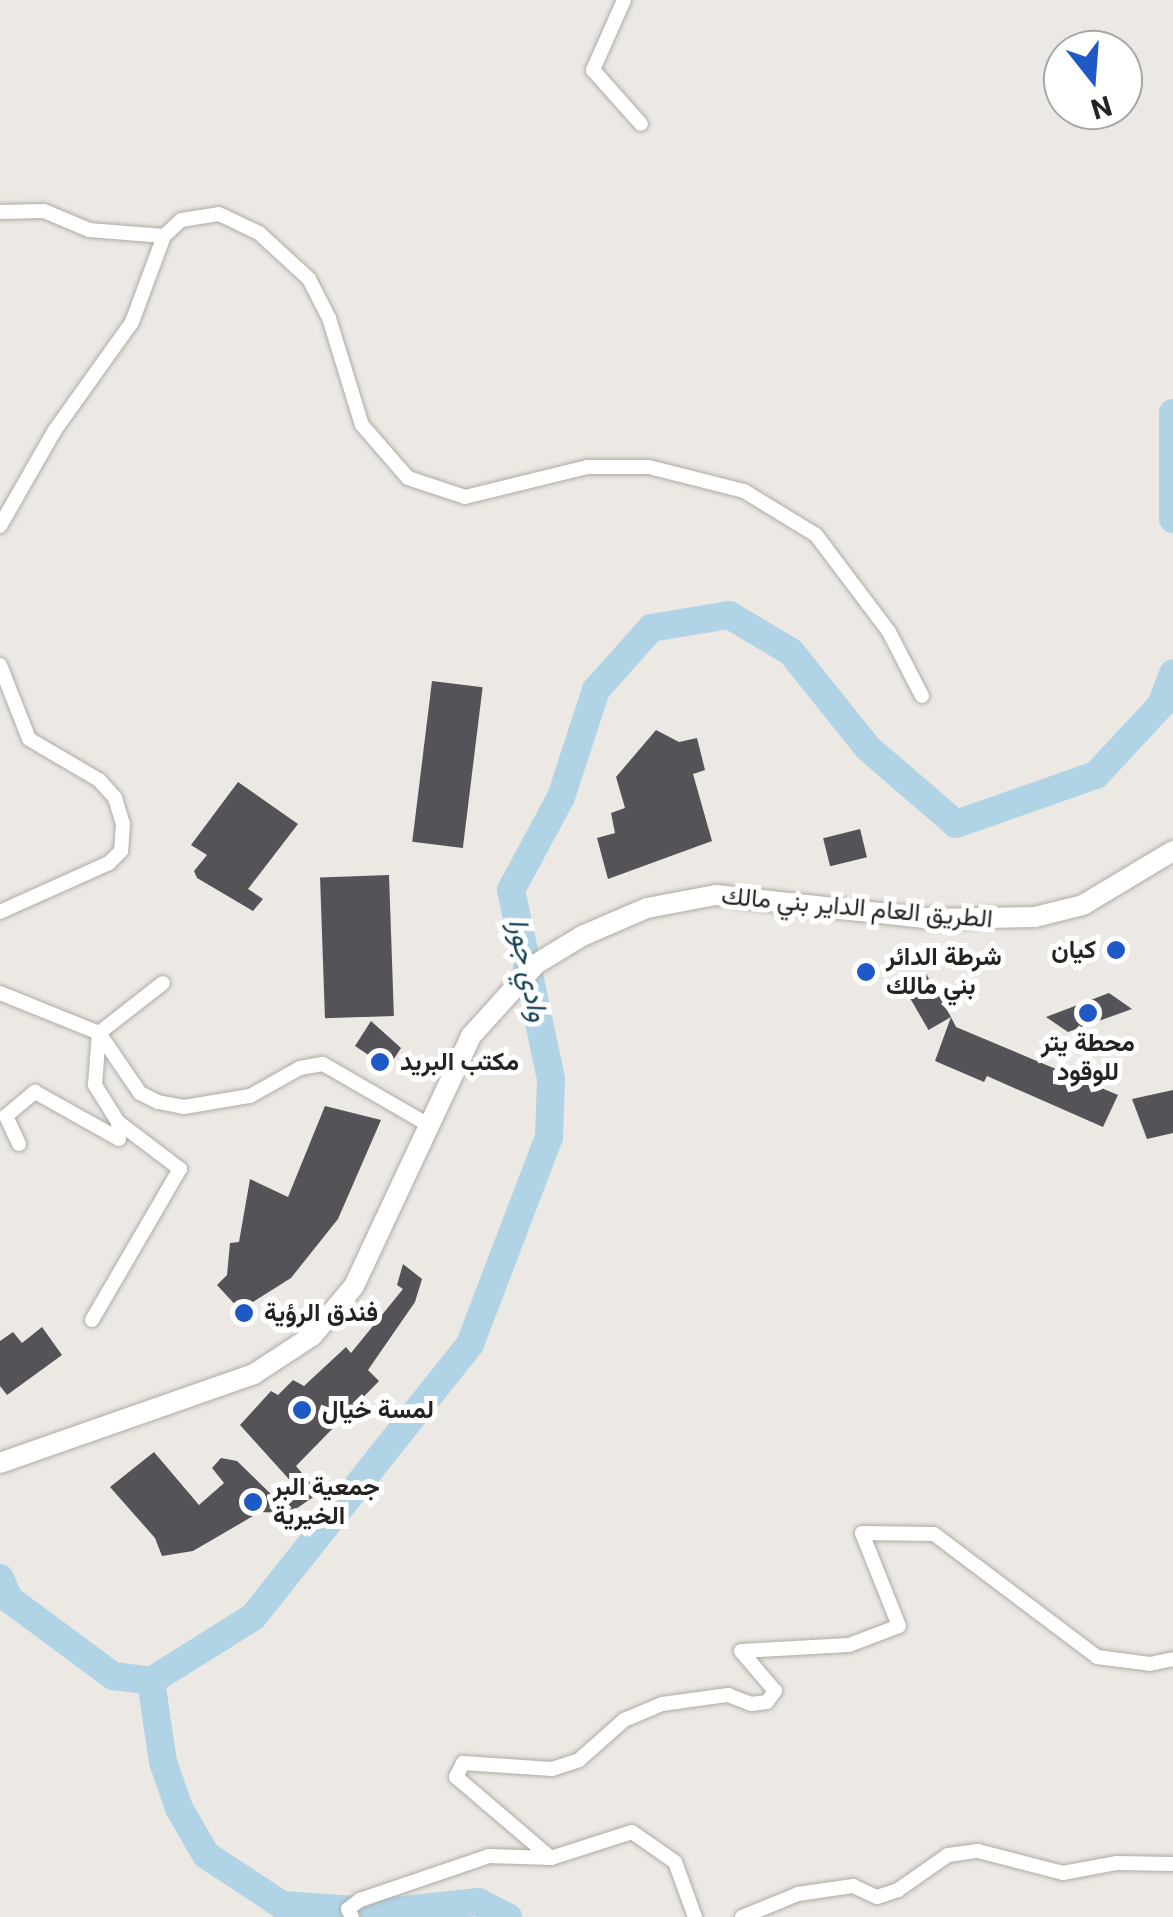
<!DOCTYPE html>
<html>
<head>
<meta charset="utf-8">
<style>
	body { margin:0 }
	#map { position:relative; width:1173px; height:1917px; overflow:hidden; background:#ece8e3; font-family:Roboto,Vazirmatn,sans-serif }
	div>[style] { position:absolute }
	.river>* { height:28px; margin:-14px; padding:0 14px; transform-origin:14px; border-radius:14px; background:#b0d4e5 }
	.building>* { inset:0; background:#555358; transform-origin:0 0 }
	.roads { filter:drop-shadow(0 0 2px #aeaba6) drop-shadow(0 0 2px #aeaba6) }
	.minor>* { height:14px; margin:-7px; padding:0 7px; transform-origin:7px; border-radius:7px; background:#fff }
	.primary>* { height:20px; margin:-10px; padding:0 10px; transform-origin:10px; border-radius:10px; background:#fff }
	.dots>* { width:28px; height:28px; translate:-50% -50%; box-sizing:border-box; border:5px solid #fff; border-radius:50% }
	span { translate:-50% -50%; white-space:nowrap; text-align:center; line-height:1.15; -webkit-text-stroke:10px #fff; paint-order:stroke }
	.street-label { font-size:25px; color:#242321 }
	.poi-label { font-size:25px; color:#242321; font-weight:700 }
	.right { translate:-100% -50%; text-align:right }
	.left { translate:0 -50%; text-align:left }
	.water-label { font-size:28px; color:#134356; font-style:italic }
	.north { position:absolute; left:1043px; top:30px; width:100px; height:100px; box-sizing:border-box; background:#fff; border:2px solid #a7a7a6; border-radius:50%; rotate:163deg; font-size:28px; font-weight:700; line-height:40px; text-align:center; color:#242321 }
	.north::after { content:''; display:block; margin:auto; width:35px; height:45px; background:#1e59c5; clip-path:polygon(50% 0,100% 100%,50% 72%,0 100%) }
</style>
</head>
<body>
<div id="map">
	<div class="river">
		<div style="left:1173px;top:413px;width:106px;rotate:90deg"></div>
		<div style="left:0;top:1578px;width:23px;rotate:67deg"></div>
		<div style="left:9px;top:1599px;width:129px;rotate:36.5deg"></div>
		<div style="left:113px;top:1676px;width:38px;rotate:7deg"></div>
		<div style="left:151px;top:1681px;width:120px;rotate:-32.1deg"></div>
		<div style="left:253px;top:1617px;width:349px;rotate:-51.5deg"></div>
		<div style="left:470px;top:1344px;width:222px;rotate:-69.1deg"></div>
		<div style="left:549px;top:1137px;width:58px;rotate:-88deg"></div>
		<div style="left:551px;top:1079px;width:193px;rotate:-101.9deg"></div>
		<div style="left:511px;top:890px;width:106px;rotate:-61.7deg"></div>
		<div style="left:561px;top:797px;width:113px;rotate:-71.9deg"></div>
		<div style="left:596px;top:690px;width:83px;rotate:-48.4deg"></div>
		<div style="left:651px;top:628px;width:79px;rotate:-9.5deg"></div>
		<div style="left:729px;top:615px;width:72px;rotate:30.8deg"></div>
		<div style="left:791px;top:652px;width:123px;rotate:51.3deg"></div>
		<div style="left:868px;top:748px;width:116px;rotate:40.8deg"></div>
		<div style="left:956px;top:824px;width:148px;rotate:-19.3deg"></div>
		<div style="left:1096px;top:775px;width:96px;rotate:-47.1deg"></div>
		<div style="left:1161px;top:705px;width:34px;rotate:-69deg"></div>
		<div style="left:151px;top:1681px;width:82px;rotate:81.6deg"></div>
		<div style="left:163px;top:1762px;width:49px;rotate:70.8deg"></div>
		<div style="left:179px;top:1808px;width:54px;rotate:60.1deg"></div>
		<div style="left:206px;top:1855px;width:91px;rotate:33.3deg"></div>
		<div style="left:282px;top:1905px;width:102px;rotate:3.9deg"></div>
		<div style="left:384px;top:1912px;width:95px;rotate:-6.1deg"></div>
		<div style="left:478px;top:1902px;width:34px;rotate:27deg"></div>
	</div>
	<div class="building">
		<div style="left:432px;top:681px;width:51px;height:162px;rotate:7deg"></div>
		<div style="clip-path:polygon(656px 730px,679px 742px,697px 738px,705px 770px,693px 774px,712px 841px,608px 879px,597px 838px,615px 833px,611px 813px,625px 808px,616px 777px)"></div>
		<div style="clip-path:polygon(238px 782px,298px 824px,248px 889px,263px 899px,253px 911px,197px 878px,194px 871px,207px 855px,191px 845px)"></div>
		<div style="left:860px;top:829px;width:29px;height:38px;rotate:76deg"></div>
		<div style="left:389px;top:875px;width:141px;height:69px;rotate:88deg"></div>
		<div style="left:925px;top:972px;width:52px;height:26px;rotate:60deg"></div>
		<div style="clip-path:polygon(1109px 993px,1132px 1009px,1068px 1032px,1046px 1017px)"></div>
		<div style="clip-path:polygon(951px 1017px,956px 1027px,1118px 1095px,1103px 1127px,987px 1076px,984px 1082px,935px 1061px)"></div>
		<div style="clip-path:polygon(371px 1021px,401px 1048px,388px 1068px,355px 1046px)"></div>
		<div style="clip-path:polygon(1173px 1090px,1173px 1133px,1147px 1139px,1132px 1099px)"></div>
		<div style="clip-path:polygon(325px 1106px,381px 1120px,338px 1219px,291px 1278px,240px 1310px,217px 1285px,227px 1275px,230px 1243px,239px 1242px,250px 1179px,288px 1197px)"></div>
		<div style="clip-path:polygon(403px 1264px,422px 1279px,415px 1302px,368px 1370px,379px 1381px,296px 1466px,319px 1493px,290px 1513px,260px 1512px,193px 1551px,162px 1556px,155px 1538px,110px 1487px,154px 1452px,199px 1505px,224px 1483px,212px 1468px,221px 1458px,237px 1461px,277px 1500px,296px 1487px,240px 1425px,271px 1391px,278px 1395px,293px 1380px,304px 1386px,346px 1347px,351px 1353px,403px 1289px,397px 1285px)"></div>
		<div style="clip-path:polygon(42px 1327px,62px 1355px,7px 1395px,0 1386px,0 1341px,13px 1332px,22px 1343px)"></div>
	</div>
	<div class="roads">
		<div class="minor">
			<div style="left:624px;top:0;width:77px;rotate:113.9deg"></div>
			<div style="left:593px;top:70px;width:72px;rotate:48.4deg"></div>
			<div style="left:0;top:212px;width:44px;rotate:-1.3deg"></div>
			<div style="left:44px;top:211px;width:49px;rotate:22.9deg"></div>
			<div style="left:89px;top:230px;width:75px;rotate:4.6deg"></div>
			<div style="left:0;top:526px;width:111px;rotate:-60.2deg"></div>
			<div style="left:55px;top:430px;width:133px;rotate:-54.5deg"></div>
			<div style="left:132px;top:322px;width:92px;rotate:-69.6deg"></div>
			<div style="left:164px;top:236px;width:23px;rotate:-43deg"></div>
			<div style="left:181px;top:220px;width:38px;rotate:-9deg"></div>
			<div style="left:219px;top:214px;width:44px;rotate:25.4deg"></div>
			<div style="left:259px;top:233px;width:68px;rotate:42.6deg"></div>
			<div style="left:309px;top:279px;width:44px;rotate:62.9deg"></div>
			<div style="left:329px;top:318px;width:112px;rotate:72.9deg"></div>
			<div style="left:362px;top:425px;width:70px;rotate:49deg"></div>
			<div style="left:408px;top:478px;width:60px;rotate:18.4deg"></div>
			<div style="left:465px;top:497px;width:126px;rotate:-13.8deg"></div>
			<div style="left:587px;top:467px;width:62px"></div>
			<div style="left:649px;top:467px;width:98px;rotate:14.2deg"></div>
			<div style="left:744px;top:491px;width:84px;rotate:31.4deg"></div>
			<div style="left:816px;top:535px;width:121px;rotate:53deg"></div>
			<div style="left:889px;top:632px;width:72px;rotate:62.7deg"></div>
			<div style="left:0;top:665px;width:79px;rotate:68.6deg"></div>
			<div style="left:29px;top:739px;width:81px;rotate:30.4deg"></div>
			<div style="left:99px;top:780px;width:24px;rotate:48deg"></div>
			<div style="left:115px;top:798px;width:27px;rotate:73deg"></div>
			<div style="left:123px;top:824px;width:27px;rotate:94deg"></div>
			<div style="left:121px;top:851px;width:17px;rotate:135deg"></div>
			<div style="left:109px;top:863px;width:120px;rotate:155.8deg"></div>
			<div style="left:0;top:993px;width:107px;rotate:22deg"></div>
			<div style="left:99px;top:1033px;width:73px;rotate:55.7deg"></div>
			<div style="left:140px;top:1093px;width:20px;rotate:27deg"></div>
			<div style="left:158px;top:1102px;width:26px;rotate:11deg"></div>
			<div style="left:184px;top:1107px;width:67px;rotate:-9.5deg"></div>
			<div style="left:250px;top:1096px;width:57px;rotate:-29.2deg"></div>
			<div style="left:300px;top:1068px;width:23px;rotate:-10deg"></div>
			<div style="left:323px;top:1064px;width:120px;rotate:30deg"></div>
			<div style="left:19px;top:1144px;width:31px;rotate:-115deg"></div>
			<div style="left:6px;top:1116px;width:38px;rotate:-40deg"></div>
			<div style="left:35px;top:1092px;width:96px;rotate:29.2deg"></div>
			<div style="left:119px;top:1139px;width:17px;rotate:-93deg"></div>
			<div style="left:118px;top:1122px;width:44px;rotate:-121.9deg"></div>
			<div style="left:95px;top:1085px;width:52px;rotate:-85.6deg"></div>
			<div style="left:99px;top:1033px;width:81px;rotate:-38deg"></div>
			<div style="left:92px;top:1320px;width:175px;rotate:-59.8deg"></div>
			<div style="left:180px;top:1169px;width:78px;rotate:-142.8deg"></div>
			<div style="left:551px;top:1858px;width:125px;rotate:-139.5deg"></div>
			<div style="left:456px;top:1777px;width:16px;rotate:-63deg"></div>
			<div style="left:463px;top:1763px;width:89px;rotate:3.9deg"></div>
			<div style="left:552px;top:1769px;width:28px;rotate:-18deg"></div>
			<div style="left:579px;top:1760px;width:60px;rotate:-41.6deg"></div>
			<div style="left:624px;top:1720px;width:41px;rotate:-22.8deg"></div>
			<div style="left:662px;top:1704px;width:67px;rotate:-7.8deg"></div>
			<div style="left:728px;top:1695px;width:25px;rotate:21deg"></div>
			<div style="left:751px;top:1704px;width:16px;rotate:-7deg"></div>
			<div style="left:767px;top:1702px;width:14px;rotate:-54deg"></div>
			<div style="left:775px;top:1691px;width:52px;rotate:-130.4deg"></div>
			<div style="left:741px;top:1651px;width:108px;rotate:-3.2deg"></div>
			<div style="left:849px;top:1645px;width:53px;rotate:-20.8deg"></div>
			<div style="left:899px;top:1626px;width:100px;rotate:-111.7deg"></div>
			<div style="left:862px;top:1533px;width:72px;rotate:0.8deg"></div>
			<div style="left:934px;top:1534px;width:204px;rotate:37deg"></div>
			<div style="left:1097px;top:1657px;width:53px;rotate:7.5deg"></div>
			<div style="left:1150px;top:1664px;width:24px;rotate:-12deg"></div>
			<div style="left:352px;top:1917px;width:9px;rotate:-117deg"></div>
			<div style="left:348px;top:1909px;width:15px;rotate:-37deg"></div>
			<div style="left:360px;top:1900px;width:136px;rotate:-18.8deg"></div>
			<div style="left:489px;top:1856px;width:62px;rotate:1.8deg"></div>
			<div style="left:551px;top:1858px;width:85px;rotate:-17.8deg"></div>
			<div style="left:632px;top:1832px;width:52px;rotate:34.9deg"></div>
			<div style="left:675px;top:1862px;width:59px;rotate:70deg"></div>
			<div style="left:742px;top:1917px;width:61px;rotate:-22.3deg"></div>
			<div style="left:798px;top:1894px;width:56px;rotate:-8.3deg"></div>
			<div style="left:853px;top:1886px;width:26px;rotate:25deg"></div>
			<div style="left:877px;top:1897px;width:22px;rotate:-18deg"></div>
			<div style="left:898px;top:1890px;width:61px;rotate:-35deg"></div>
			<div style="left:948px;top:1855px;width:30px;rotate:-8deg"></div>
			<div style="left:978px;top:1851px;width:88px;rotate:14.5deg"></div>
			<div style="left:1063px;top:1873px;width:55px;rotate:-10.5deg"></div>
			<div style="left:1117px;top:1863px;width:56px;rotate:1deg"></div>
		</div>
		<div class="primary">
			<div style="left:0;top:1463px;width:269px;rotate:-19.3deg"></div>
			<div style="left:254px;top:1374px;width:69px;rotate:-33.2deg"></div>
			<div style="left:312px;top:1336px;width:65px;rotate:-50deg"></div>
			<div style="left:354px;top:1286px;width:276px;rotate:-64.9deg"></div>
			<div style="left:471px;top:1036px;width:97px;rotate:-47.9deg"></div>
			<div style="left:536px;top:964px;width:54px;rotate:-31.3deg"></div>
			<div style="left:582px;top:936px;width:71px;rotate:-23.3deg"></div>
			<div style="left:647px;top:908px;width:70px;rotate:-10.7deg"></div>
			<div style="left:716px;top:895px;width:217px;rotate:6.3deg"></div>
			<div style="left:932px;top:919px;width:103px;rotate:-1.1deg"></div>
			<div style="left:1035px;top:917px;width:49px;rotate:-14deg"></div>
			<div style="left:1083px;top:905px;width:105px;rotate:-31deg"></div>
		</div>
	</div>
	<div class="dots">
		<div style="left:1116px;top:950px;background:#1e59c5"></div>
		<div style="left:866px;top:972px;background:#1e59c5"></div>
		<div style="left:1088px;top:1013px;background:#1e59c5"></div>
		<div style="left:380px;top:1062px;background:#1e59c5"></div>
		<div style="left:244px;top:1313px;background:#1e59c5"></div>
		<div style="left:302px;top:1410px;background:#1e59c5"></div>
		<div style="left:253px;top:1502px;background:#1e59c5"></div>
	</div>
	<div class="street-label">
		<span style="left:857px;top:908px;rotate:5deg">الطريق العام الداير بني مالك</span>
	</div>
	<div class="poi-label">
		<span class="right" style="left:1096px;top:950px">كيان</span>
		<span class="left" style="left:886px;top:972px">شرطة الدائر<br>بني مالك</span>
		<span style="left:1088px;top:1058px">محطة يتر<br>للوقود</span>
		<span class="left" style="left:400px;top:1062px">مكتب البريد</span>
		<span class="left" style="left:264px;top:1313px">فندق الرؤية</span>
		<span class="left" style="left:322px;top:1410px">لمسة خيال</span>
		<span class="left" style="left:273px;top:1502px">جمعية البر<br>الخيرية</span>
	</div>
	<div class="water-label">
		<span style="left:528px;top:970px;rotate:78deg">وادي جورا</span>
	</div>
	<div class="north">N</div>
</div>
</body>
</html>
